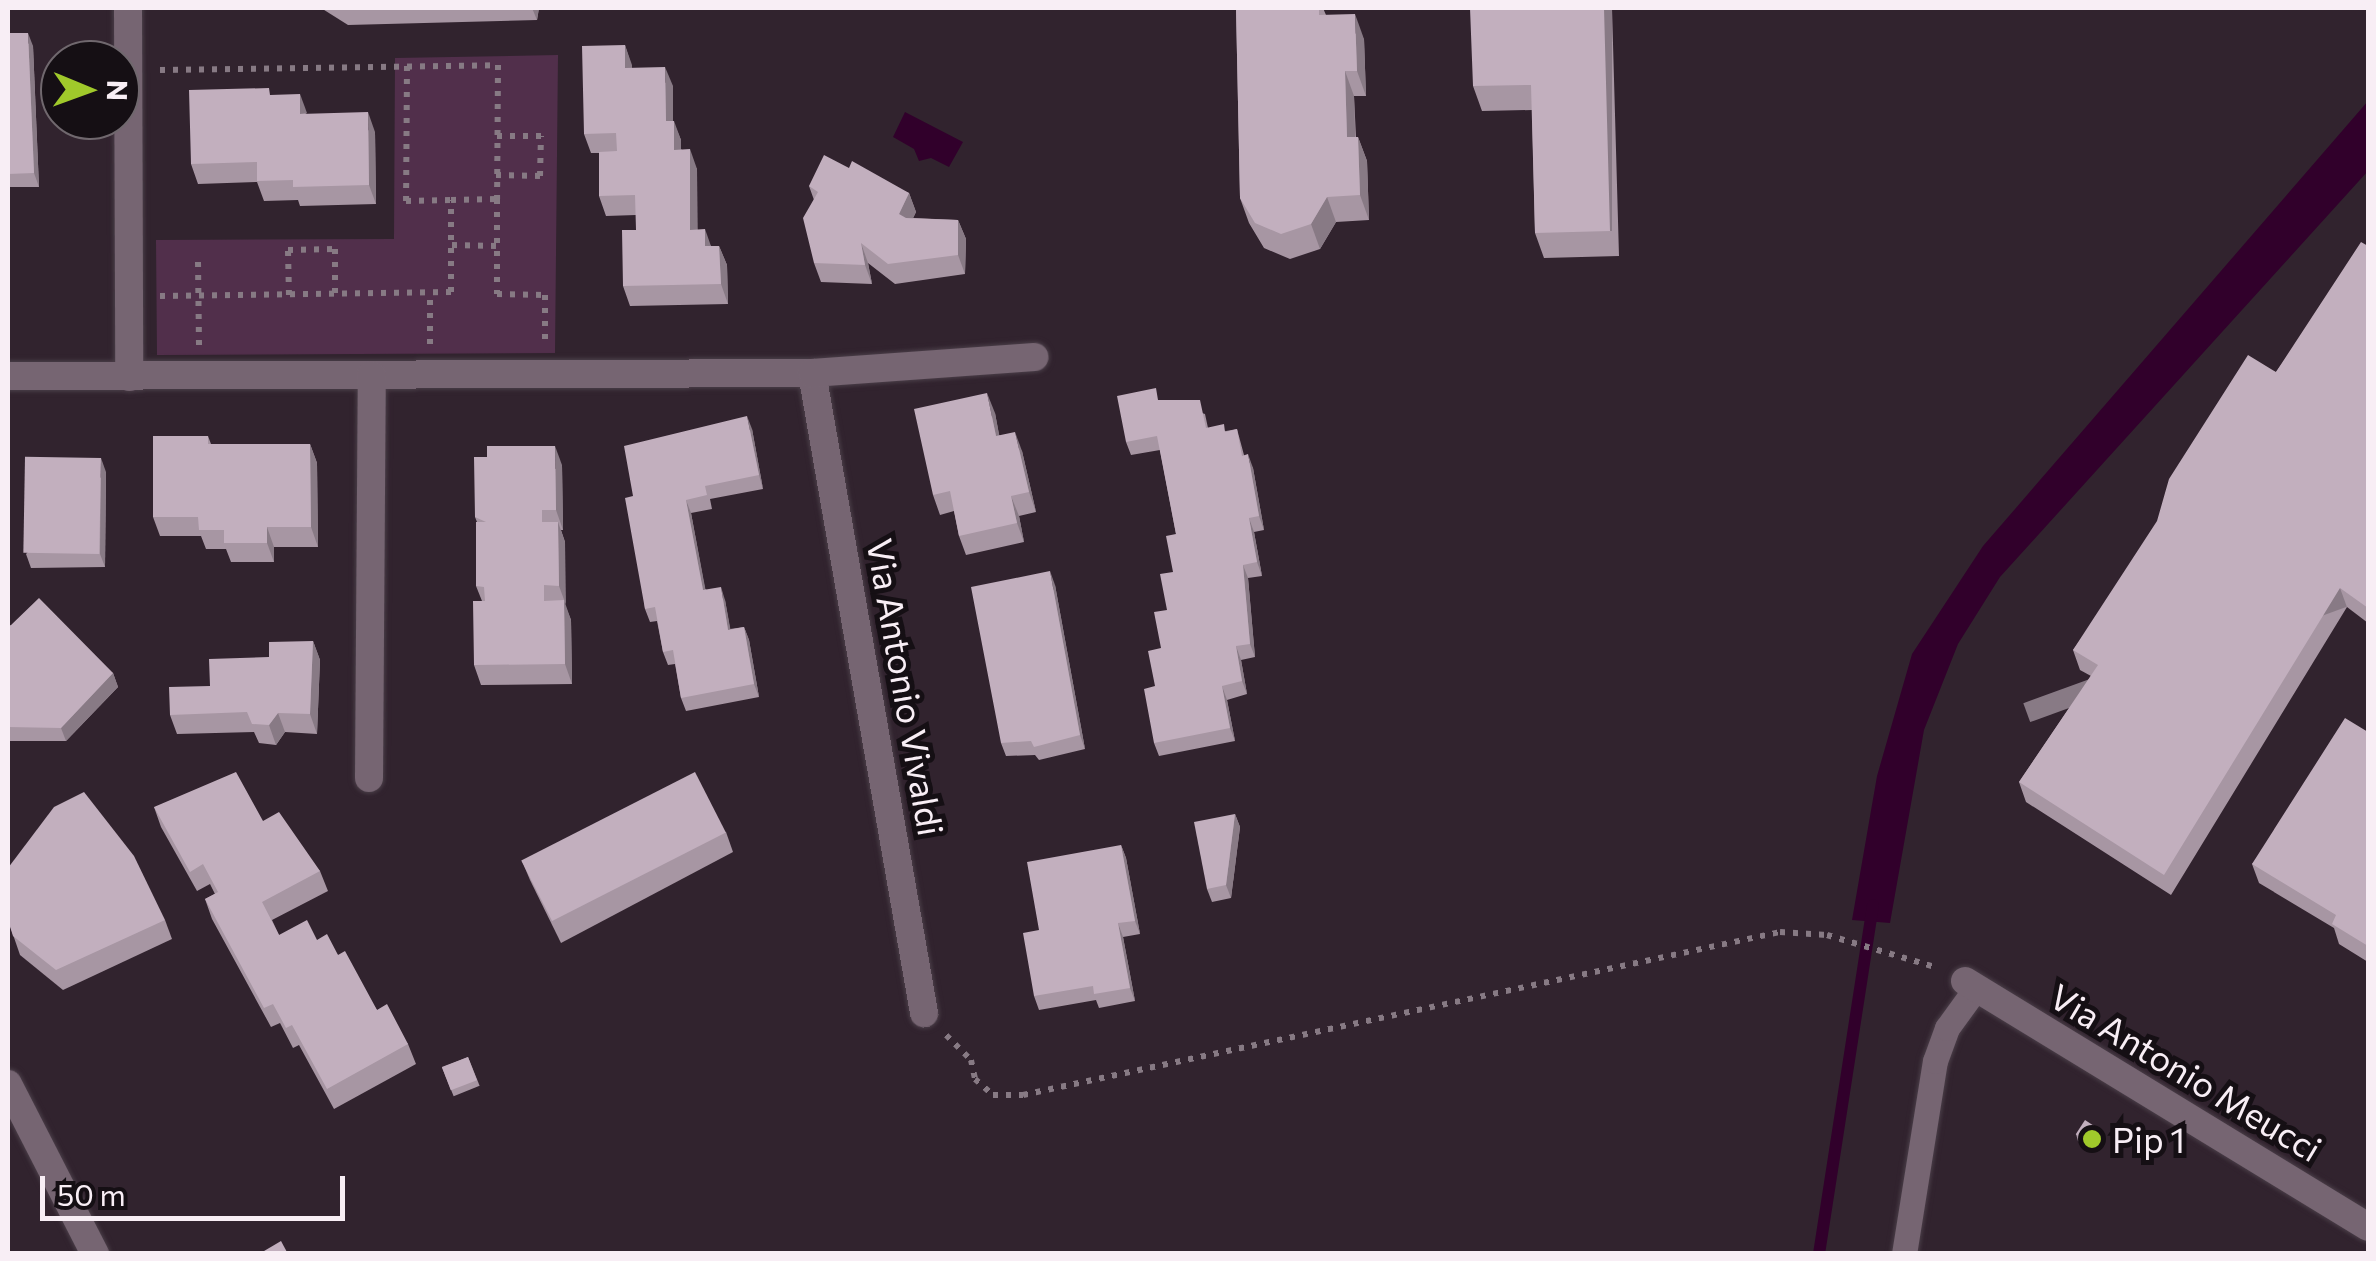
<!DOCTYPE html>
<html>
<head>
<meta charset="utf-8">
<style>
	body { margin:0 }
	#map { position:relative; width:2376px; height:1261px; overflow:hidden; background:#31232e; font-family:Commissioner,sans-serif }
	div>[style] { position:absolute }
	.green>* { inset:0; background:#512f4b }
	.water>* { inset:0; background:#31002b }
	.stream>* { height:12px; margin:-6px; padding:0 6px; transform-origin:6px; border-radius:6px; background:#31002b }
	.path>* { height:6px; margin-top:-3px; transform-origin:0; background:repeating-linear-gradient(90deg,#877a84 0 5px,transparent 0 13px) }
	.roads { filter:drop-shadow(0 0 2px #4a3e48) drop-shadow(0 0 2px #4a3e48) }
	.service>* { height:25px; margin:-12.5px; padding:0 12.5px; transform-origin:12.5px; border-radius:12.5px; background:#766572 }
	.minor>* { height:28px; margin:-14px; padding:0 14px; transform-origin:14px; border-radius:14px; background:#766572 }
	.wall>* { inset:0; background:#a796a3; transform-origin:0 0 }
	.shaded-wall>* { inset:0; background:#887a85; transform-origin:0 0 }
	.building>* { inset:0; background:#c2afbe; transform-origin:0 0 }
	.dots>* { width:28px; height:28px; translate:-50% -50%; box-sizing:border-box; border:5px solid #150f14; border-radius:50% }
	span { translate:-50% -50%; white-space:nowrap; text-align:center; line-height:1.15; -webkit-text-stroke:10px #150f14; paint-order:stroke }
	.street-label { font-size:35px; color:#f8eef5 }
	.poi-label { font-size:35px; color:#f8eef5 }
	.left { translate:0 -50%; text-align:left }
	.frame { position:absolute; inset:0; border:10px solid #f8eef5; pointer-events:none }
	.north { position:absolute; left:40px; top:40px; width:100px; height:100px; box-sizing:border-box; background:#150f14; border:2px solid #70686e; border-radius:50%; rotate:91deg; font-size:28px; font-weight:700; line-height:40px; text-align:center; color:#f8eef5 }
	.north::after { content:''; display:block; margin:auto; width:35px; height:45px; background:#a0c92b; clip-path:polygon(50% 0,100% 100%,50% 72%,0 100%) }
	.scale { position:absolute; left:40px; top:1176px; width:305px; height:45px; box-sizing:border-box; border:5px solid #f8eef5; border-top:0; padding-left:12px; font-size:30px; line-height:35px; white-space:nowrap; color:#f8eef5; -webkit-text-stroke:8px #150f14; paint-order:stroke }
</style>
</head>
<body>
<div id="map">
	<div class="green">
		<div style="clip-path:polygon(558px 55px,555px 353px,157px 355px,156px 240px,394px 239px,395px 58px)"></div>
	</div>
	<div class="water">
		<div style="clip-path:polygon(2368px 101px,2368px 171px,2000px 577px,1958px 644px,1924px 730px,1890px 923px,1852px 920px,1877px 776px,1912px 654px,1983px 546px)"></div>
		<div style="clip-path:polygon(905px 112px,963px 142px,949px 167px,931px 158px,919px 161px,914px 149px,893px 137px)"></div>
	</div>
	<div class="stream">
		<div style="left:1819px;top:1254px;width:353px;rotate:-81.2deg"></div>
	</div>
	<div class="path">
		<div style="left:407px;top:66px;width:135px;rotate:90.4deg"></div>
		<div style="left:406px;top:201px;width:45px;rotate:-1.3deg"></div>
		<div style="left:160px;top:70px;width:338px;rotate:-0.8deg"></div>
		<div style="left:498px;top:65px;width:134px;rotate:90.4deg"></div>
		<div style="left:496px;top:175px;width:44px;rotate:1.3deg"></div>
		<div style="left:540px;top:176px;width:40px;rotate:-88.6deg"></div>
		<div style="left:541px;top:136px;width:44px;rotate:180deg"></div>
		<div style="left:452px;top:245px;width:44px;rotate:1.3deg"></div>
		<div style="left:198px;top:262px;width:83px;rotate:89.3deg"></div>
		<div style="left:289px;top:295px;width:45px;rotate:-91.3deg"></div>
		<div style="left:288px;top:250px;width:47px;rotate:-1.2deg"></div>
		<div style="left:335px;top:249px;width:45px;rotate:90deg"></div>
		<div style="left:160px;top:296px;width:291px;rotate:-0.8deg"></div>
		<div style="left:451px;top:292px;width:92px;rotate:-90deg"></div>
		<div style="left:451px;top:200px;width:46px;rotate:-1.2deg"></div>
		<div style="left:497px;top:199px;width:95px;rotate:90deg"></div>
		<div style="left:497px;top:294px;width:48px;rotate:1.2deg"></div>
		<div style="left:545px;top:295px;width:50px;rotate:90deg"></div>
		<div style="left:430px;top:344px;width:51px;rotate:-90deg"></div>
		<div style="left:946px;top:1035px;width:35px;rotate:45deg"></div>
		<div style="left:971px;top:1060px;width:19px;rotate:78deg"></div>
		<div style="left:975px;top:1079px;width:24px;rotate:42deg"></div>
		<div style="left:993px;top:1095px;width:30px"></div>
		<div style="left:1023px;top:1095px;width:774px;rotate:-12.15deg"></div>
		<div style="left:1780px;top:932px;width:47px;rotate:3.7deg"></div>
		<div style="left:1827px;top:935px;width:113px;rotate:16.5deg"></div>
	</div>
	<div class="roads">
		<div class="service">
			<div style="left:1904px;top:1254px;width:195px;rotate:-80.9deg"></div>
			<div style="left:1935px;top:1061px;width:35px;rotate:-70deg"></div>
			<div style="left:1947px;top:1028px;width:49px;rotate:-54.1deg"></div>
		</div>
		<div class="minor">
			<div style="left:128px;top:8px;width:369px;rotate:89.8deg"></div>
			<div style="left:812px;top:373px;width:650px;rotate:80.07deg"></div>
			<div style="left:8px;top:376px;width:804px;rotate:-0.21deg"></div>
			<div style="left:812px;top:373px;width:223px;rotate:-4.1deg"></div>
			<div style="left:369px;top:778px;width:403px;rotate:-89.6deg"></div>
			<div style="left:1965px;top:981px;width:472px;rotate:31.4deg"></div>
			<div style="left:8px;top:1084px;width:191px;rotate:62.9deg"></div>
		</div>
	</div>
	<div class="wall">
		<div style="clip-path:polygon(321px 8px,539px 8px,537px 20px,348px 25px)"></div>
		<div style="clip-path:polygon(1236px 8px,1323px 8px,1326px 15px,1364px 39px,1366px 96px,1354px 96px,1356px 137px,1358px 137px,1367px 161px,1369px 220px,1336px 222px,1320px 249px,1290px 259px,1264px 248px,1249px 223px,1240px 198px)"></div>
		<div style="clip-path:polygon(1612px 8px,1619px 256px,1544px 258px,1535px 233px,1532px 110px,1482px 111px,1473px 86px)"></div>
		<div style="clip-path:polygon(8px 33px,33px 46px,39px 187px,8px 187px)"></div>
		<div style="clip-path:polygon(625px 45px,632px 68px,673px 86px,673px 121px,681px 140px,681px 149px,697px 169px,697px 230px,711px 246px,719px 246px,727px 265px,728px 304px,630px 306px,623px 286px,636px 230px,636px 215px,606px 216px,599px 196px,599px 153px,591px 153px,584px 134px)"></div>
		<div style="clip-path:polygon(272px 95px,307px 114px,375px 132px,376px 204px,300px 206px,298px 200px,264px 201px,257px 182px,198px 184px,191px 164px)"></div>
		<div style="clip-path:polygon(849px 168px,909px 193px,916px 212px,913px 218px,958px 220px,966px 239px,965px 274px,895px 284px,868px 263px,872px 284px,821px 282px,814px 263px,814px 200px,809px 186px)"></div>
		<div style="clip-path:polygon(2368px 246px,2368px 623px,2347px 607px,2171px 895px,2026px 802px,2019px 782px,2091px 676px,2080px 670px,2073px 650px)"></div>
		<div style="clip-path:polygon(1161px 400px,1205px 414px,1208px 428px,1226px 431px,1237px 429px,1244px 455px,1253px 468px,1264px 530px,1254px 532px,1262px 576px,1248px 578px,1255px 657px,1241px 660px,1247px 694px,1227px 700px,1235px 741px,1159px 756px,1154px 743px,1155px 686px,1173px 572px,1176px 534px,1160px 450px,1131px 455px,1126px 442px)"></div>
		<div style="clip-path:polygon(995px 413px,999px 435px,1022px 451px,1036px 512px,1019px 516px,1024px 542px,966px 555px,959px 536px,954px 511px,940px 515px,933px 495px)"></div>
		<div style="clip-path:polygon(752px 429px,763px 489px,710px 499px,712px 509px,691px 513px,705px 589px,725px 600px,730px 629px,744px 627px,749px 640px,759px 697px,686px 711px,681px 698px,675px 664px,668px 665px,663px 652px,657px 621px,650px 622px,645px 609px,633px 496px)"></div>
		<div style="clip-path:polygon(208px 436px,211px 444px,310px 444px,317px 463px,318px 547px,274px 547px,274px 562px,231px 562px,226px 549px,206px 549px,201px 536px,160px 536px,153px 517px)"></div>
		<div style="clip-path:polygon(562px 465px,563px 530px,561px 530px,565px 542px,565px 605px,571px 620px,572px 684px,481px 685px,474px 665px,482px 601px,476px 586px,477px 522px,475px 517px)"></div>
		<div style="clip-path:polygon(106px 472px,105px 567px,31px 568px,26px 554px)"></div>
		<div style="clip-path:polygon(1055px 585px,1085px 749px,1039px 760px,1035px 755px,1006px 756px,1001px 743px)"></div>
		<div style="clip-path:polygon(8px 624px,113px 673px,118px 687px,66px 741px,8px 741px)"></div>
		<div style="clip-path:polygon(313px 641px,320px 660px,317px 734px,285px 732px,276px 745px,259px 743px,254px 732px,177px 734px,170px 715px,210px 686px,269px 657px)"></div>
		<div style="clip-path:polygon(2368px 732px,2368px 962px,2339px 944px,2334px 928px,2259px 883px,2252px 864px)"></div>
		<div style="clip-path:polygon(154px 807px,263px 821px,320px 871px,328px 891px,272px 920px,279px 935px,317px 940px,338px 955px,377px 1010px,408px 1044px,416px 1064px,334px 1109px,299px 1045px,293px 1048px,280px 1023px,271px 1027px,212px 919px,205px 899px,215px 894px,210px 884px,197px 891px,161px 827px)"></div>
		<div style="clip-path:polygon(1235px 814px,1240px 827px,1231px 898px,1212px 902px,1207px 889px)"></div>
		<div style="clip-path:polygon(726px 832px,733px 852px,561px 943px,530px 880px,522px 861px)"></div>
		<div style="clip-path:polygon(1121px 845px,1126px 858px,1140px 934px,1123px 937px,1135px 1001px,1099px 1008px,1096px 1000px,1039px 1010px,1034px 996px,1039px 930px)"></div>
		<div style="clip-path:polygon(8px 920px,165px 920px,172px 939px,63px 990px,20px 955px)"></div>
		<div style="left:468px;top:1057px;width:31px;height:28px;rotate:68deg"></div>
		<div style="clip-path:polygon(2102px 1131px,2105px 1138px,2096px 1152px,2078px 1141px,2076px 1134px)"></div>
	</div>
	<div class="shaded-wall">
		<div style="clip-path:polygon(532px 8px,539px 8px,537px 20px)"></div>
		<div style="left:1604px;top:8px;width:8px;height:223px"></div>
		<div style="clip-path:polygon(1355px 14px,1364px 39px,1366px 96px,1357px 71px)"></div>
		<div style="clip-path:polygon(28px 33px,33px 46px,39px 187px,34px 173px)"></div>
		<div style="clip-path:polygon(625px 45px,632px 65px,632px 87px,625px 68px)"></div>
		<div style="clip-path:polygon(665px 67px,673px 86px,673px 140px,666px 121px)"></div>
		<div style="clip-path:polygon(1345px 71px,1354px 96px,1356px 162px,1347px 137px)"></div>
		<div style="clip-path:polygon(300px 94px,307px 113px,300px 114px)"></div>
		<div style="clip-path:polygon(368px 112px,375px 132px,376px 204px,369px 185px)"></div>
		<div style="clip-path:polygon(674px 121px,681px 140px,681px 169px,674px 150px)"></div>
		<div style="clip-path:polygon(1358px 137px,1367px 161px,1369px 220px,1360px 195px)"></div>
		<div style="clip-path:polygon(690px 149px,697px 169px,698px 250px,690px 230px)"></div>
		<div style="clip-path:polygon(909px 193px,916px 212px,906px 233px,899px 214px)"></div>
		<div style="clip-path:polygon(1327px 197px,1336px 222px,1320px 249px,1311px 224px)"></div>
		<div style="clip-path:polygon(958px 220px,966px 239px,965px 274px,958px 255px)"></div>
		<div style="clip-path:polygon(705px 229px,712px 249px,705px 246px)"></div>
		<div style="clip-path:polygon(861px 243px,868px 263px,872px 284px,865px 265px)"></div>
		<div style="clip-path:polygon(719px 246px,727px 265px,728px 304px,721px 284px)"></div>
		<div style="clip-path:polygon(987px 393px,995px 413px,1003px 455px,996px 436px)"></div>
		<div style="clip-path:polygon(747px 416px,752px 429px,763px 489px,759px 475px)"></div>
		<div style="clip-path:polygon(1015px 432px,1022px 451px,1036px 512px,1029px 492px)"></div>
		<div style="clip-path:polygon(310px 444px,317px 463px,318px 547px,311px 527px)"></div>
		<div style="clip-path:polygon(555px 446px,562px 465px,563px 530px,556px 510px)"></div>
		<div style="clip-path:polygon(1248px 454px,1253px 468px,1264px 530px,1259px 516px)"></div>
		<div style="clip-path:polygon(101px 458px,106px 472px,105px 567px,100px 554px)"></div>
		<div style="clip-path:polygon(1011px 496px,1019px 516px,1024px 542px,1017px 523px)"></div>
		<div style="clip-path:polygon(686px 500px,691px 513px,708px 603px,703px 590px)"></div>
		<div style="clip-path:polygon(1249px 518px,1254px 532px,1262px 576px,1257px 562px)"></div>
		<div style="clip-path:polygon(558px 522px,565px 542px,566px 605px,559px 586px)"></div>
		<div style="clip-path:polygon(267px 527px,274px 547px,274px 562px,267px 543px)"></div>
		<div style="clip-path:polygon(1243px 565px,1248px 578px,1255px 657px,1250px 644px)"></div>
		<div style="clip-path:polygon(1050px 571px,1055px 585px,1085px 749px,1080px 735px)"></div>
		<div style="clip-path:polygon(721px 587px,725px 600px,733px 643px,728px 630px)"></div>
		<div style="left:2340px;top:588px;width:20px;height:337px;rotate:70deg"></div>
		<div style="clip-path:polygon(564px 600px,571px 620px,572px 684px,565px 664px)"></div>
		<div style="clip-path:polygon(744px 627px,749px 640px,759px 697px,754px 684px)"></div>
		<div style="clip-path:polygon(313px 641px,320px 660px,317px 734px,310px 714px)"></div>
		<div style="clip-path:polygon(1236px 646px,1241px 660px,1247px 694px,1242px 681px)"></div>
		<div style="clip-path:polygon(113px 673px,118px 687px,66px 741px,61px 728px)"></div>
		<div style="clip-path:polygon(1222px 686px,1227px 700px,1235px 741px,1230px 728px)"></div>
		<div style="clip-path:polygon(278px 713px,285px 732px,276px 745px,269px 725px)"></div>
		<div style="clip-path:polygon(1235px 814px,1240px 827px,1231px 898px,1226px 885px)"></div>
		<div style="clip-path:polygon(1121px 845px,1126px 858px,1140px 934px,1135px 921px)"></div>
		<div style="clip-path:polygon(1118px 923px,1123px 937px,1135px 1001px,1130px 988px)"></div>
		<div style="clip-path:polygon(2102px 1131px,2105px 1138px,2096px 1152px,2093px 1146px)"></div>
	</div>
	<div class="building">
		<div style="clip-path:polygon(1236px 8px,1319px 8px,1319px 15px,1355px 14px,1357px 71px,1345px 71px,1347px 137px,1358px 137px,1360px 195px,1327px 197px,1311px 224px,1281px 234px,1255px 223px,1240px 198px)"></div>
		<div style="clip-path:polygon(1470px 8px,1604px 8px,1610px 231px,1535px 233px,1531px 85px,1473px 86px)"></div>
		<div style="clip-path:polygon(8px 33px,28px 33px,34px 173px,8px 174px)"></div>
		<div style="clip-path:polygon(625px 45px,625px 68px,665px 67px,666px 121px,674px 121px,674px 150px,690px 149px,690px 230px,705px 229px,705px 246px,719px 246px,721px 284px,623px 286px,622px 230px,636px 230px,635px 195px,599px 196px,599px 152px,617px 151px,616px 133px,584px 134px,582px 46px)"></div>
		<div style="clip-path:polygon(269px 88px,270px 95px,300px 94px,300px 114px,368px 112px,369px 185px,293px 187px,293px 180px,257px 181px,257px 162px,191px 164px,189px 90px)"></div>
		<div style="clip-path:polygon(824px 155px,849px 168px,852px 161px,909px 193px,899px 214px,906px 218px,958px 220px,958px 255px,888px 264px,861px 243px,865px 265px,814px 263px,803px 218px,818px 192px,809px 186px)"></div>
		<div style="clip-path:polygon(2361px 242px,2368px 246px,2368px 608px,2340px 588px,2164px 875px,2019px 782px,2098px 665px,2073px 650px,2157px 521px,2169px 479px,2248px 355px,2276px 372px)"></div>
		<div style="clip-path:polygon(1156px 388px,1158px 400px,1200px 400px,1206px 428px,1224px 424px,1225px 432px,1237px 429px,1242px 456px,1248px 454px,1259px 516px,1249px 518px,1257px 562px,1243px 565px,1250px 644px,1236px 646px,1242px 681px,1222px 686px,1230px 728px,1154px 743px,1144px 689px,1155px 686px,1148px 651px,1161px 648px,1154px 612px,1167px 610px,1160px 574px,1173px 572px,1166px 536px,1176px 534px,1157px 436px,1126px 442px,1117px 396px)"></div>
		<div style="clip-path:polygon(987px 393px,996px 436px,1015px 432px,1029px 492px,1011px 496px,1017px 523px,959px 536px,950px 491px,933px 495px,914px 409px)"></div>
		<div style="clip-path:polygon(747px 416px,759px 475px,705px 486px,707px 495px,686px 500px,703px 590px,721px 587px,728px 630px,744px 627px,754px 684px,681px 698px,673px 650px,663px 652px,655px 607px,645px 609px,625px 498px,633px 496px,624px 446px)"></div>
		<div style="clip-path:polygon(153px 436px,208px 436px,208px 444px,310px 444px,311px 527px,267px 527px,267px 543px,224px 543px,224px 530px,199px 530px,198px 517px,153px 517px)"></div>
		<div style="clip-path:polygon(487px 446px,555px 446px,556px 510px,542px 510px,542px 522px,558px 522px,559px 586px,544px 585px,544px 601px,564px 600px,565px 664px,474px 665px,473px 601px,485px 601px,484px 587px,476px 586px,476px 522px,486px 522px,475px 517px,474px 457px,487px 457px)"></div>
		<div style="left:101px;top:458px;width:96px;height:76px;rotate:91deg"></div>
		<div style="clip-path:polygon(1050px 571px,1080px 735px,1034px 747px,1031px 741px,1001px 743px,971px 587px)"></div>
		<div style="clip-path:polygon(39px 598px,113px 673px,61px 728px,8px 727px,8px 624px,10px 626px)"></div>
		<div style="clip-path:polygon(313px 641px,310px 714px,278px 713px,269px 725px,252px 724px,247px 712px,170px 715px,169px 687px,210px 686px,209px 659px,269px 657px,269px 642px)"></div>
		<div style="clip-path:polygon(2345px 718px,2368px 732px,2368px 946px,2332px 924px,2336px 915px,2252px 864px)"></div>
		<div style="clip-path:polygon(236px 772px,263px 821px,279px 812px,320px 871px,262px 902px,279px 935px,307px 920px,317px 940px,327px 934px,338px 955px,345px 951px,377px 1010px,387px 1004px,408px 1044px,327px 1089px,292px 1025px,286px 1028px,273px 1004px,264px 1008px,205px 899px,218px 892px,203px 864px,190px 872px,154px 807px)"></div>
		<div style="left:695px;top:772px;width:68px;height:195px;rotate:63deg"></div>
		<div style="clip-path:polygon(84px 792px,134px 856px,165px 920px,56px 970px,13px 936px,8px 920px,8px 868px,54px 807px)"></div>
		<div style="clip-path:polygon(1235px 814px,1226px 885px,1207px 889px,1194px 822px)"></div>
		<div style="clip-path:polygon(1121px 845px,1135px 921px,1118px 923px,1130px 988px,1094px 994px,1093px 986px,1034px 996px,1023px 933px,1039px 930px,1027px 862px)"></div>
		<div style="left:468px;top:1057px;width:25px;height:28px;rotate:69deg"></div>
		<div style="left:2085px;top:1120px;width:20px;height:17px;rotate:33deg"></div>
		<div style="clip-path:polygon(281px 1241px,288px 1254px,259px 1254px)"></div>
	</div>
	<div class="dots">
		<div style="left:2092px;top:1139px;background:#a0c92b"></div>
	</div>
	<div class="street-label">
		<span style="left:906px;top:687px;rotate:80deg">Via Antonio Vivaldi</span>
		<span style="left:2186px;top:1072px;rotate:31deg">Via Antonio Meucci</span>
	</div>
	<div class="poi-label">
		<span class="left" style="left:2112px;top:1139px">Pip 1</span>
	</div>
	<div class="frame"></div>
	<div class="north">N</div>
	<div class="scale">50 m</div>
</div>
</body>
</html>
